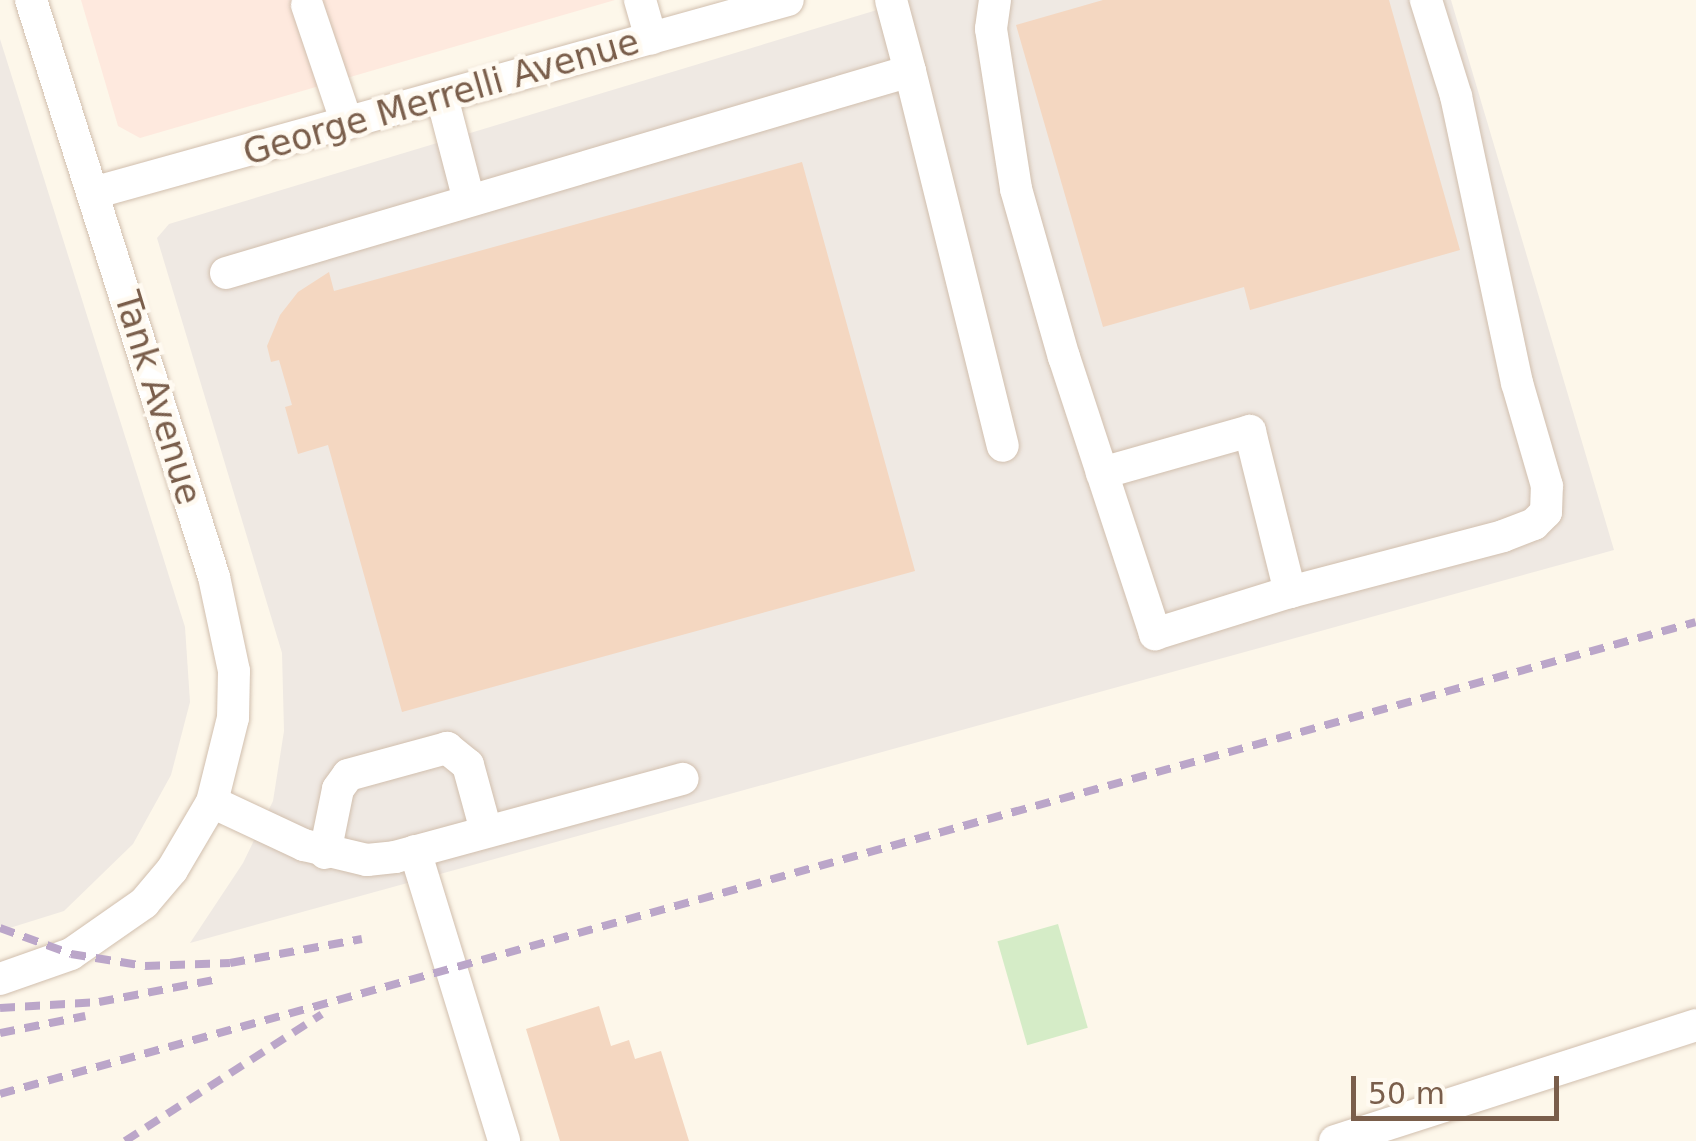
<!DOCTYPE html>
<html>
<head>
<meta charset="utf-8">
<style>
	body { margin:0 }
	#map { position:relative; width:1696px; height:1141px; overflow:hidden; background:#fdf7ea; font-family:"DejaVu Sans",sans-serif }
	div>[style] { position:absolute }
	.commercial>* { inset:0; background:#fee9de }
	.industrial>* { inset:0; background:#efe9e3 }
	.green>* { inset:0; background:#d5ecc7; transform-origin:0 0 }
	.building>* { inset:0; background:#f4d7c1 }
	.roads { filter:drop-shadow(0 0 2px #d1bfae) drop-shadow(0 0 2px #d1bfae) }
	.minor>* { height:32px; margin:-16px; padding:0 16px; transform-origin:16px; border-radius:16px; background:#fff }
	.rail>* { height:8px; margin-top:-4px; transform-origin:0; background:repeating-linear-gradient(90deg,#bba6c9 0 15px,transparent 0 25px) }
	span { translate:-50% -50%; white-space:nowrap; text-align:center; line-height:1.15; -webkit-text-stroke:9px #fffaf1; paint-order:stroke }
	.street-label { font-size:35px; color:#7a5e4b }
	.scale { position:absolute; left:1351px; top:1076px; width:208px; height:45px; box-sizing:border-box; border:5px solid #7a5e4b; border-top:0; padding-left:12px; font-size:30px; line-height:35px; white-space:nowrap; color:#7a5e4b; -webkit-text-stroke:8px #fffaf1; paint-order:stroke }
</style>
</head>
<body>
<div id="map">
	<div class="commercial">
		<div style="clip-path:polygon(81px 0,615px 0,140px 138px,118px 126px)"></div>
	</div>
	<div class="industrial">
		<div style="clip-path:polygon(910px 0,1451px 0,1614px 550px,190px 943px,243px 863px,273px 801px,284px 731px,282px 653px,157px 238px,169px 224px)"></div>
		<div style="clip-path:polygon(0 39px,185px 627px,190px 702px,171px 775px,133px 844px,64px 911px,0 931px)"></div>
	</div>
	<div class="green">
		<div style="left:1058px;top:924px;width:108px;height:63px;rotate:74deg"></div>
	</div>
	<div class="building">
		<div style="clip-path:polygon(1103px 0,1389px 0,1460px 250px,1250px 310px,1244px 287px,1103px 327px,1016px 25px)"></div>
		<div style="clip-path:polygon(802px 162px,915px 571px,402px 712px,328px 445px,298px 454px,285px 407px,292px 405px,279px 360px,271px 362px,267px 346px,280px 315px,298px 292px,329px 272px,334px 291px)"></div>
		<div style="clip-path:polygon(599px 1006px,611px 1046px,629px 1040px,635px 1059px,661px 1051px,689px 1141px,560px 1141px,526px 1029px)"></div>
	</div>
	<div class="roads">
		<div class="minor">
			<div style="left:640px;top:0;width:40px;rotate:74deg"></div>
			<div style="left:995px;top:0;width:29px;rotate:98deg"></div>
			<div style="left:991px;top:29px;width:162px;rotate:81.1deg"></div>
			<div style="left:1016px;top:189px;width:175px;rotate:74.1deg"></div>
			<div style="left:1064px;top:357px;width:292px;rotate:71.8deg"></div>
			<div style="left:1155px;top:634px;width:141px;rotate:-17.3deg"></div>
			<div style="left:1290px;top:592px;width:166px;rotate:-104deg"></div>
			<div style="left:1250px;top:431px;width:154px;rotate:164.2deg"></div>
			<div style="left:307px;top:5px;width:125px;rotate:71.3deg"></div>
			<div style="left:910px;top:71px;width:386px;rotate:76.1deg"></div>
			<div style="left:442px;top:97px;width:107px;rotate:75.4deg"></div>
			<div style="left:93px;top:193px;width:721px;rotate:-15.52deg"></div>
			<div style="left:226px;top:273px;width:713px;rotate:-16.45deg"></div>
			<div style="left:910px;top:71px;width:73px;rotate:-105deg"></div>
			<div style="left:1290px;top:592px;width:220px;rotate:-14.7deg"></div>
			<div style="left:1503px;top:536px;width:33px;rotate:-21deg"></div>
			<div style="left:1534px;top:524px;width:17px;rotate:-45deg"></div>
			<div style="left:1546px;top:512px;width:26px;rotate:-88deg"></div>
			<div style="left:1547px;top:486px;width:107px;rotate:-106.2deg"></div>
			<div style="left:1517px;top:383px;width:293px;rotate:-102deg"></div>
			<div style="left:1456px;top:96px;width:101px;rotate:-107.4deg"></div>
			<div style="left:212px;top:802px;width:102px;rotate:25.1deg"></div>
			<div style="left:304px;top:845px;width:65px;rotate:13.4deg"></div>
			<div style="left:367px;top:860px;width:28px;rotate:-6deg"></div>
			<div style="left:395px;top:857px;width:298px;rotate:-15.2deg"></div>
			<div style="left:415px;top:851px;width:303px;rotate:72.9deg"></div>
			<div style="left:325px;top:853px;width:65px;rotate:-78.5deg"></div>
			<div style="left:338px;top:789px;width:17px;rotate:-54deg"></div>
			<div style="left:348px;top:775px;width:103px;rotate:-15.3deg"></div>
			<div style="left:447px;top:748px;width:27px;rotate:39deg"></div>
			<div style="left:468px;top:765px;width:68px;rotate:74.7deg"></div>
			<div style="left:0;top:979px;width:75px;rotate:-19.4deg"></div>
			<div style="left:71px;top:954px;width:89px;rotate:-34.9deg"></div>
			<div style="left:144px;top:903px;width:43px;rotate:-49.7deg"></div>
			<div style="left:172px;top:870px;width:79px;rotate:-59.5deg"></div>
			<div style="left:212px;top:802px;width:87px;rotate:-76deg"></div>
			<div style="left:233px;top:718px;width:47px;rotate:-88.8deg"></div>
			<div style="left:234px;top:671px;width:96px;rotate:-102deg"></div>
			<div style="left:214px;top:577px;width:605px;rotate:-107.6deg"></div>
			<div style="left:1335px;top:1141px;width:379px;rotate:-17.8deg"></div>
		</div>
	</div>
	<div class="rail">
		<div style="left:0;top:928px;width:76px;rotate:20.1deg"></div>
		<div style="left:71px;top:954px;width:75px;rotate:9.2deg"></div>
		<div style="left:145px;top:966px;width:85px;rotate:-2deg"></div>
		<div style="left:230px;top:963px;width:134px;rotate:-10.3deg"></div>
		<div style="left:0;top:1008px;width:99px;rotate:-3.5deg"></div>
		<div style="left:99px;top:1002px;width:116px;rotate:-10.9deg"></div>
		<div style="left:0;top:1033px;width:87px;rotate:-11.3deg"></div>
		<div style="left:0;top:1094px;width:1760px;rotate:-15.55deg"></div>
		<div style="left:125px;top:1141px;width:234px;rotate:-32.8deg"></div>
	</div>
	<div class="street-label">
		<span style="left:441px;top:97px;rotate:-16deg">George Merrelli Avenue</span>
		<span style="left:158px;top:398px;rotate:73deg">Tank Avenue</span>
	</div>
	<div class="scale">50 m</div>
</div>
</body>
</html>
